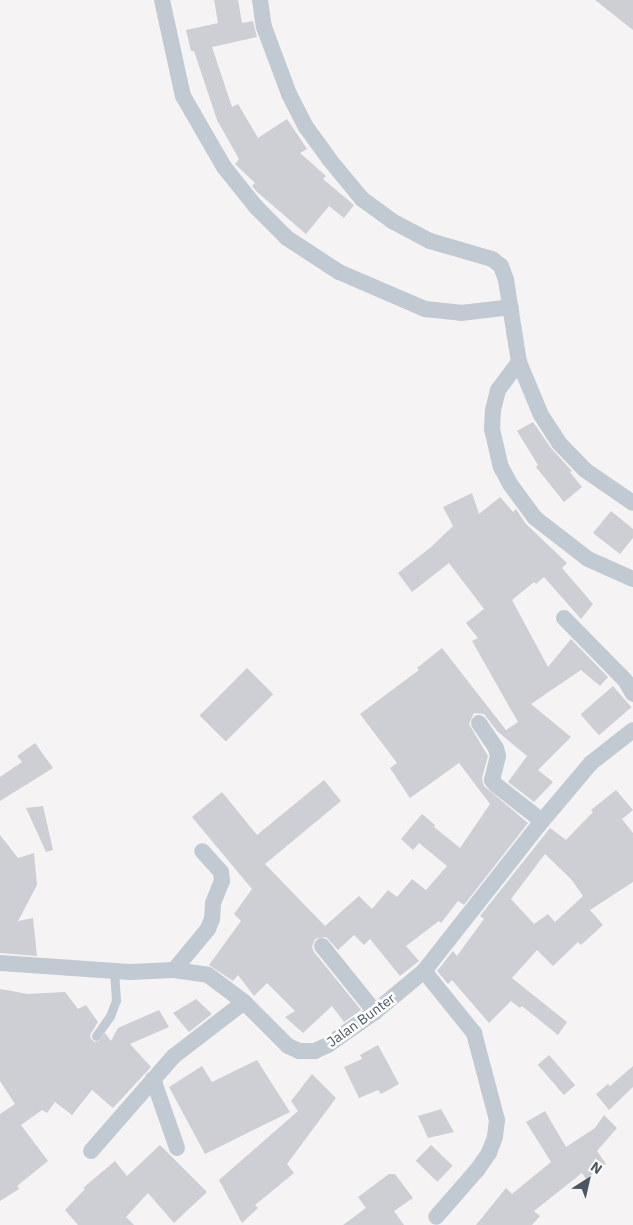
<!DOCTYPE html>
<html>
<head>
<meta charset="utf-8">
<style>
	body { margin:0 }
	#map { position:relative; width:633px; height:1225px; overflow:hidden; background:#f5f3f3; font-family:"IBM Plex Sans",sans-serif }
	div>[style] { position:absolute }
	.building>* { inset:0; background:#cdcfd5; transform-origin:0 0 }
	.lane>* { height:9px; margin:-4.5px; padding:0 4.5px; transform-origin:4.5px; border-radius:4.5px; background:#c1cad2 }
	.street>* { height:16px; margin:-8px; padding:0 8px; transform-origin:8px; border-radius:8px; background:#c1cad2 }
	span { translate:-50% -50%; white-space:nowrap; text-align:center; line-height:1.15; -webkit-text-stroke:5px #fff; paint-order:stroke }
	.street-label { font-size:14px; color:#4a5661 }
	.north { position:absolute; left:563px; top:1155px; width:50px; height:50px; -webkit-text-stroke:4px #fff; paint-order:stroke; rotate:35deg; font-size:14px; font-weight:700; line-height:20px; text-align:center; color:#4a5661 }
	.north::after { content:''; display:block; margin:auto; width:18px; height:22px; background:#4a5661; clip-path:polygon(50% 0,100% 100%,50% 72%,0 100%) }
</style>
</head>
<body>
<div id="map">
	<div class="building">
		<div style="clip-path:polygon(214px 0,238px 0,242px 23px,253px 21px,257px 37px,212px 47px,232px 107px,238px 104px,258px 138px,287px 119px,307px 149px,300px 153px,326px 176px,323px 179px,354px 205px,344px 218px,329px 206px,306px 234px,257px 192px,252px 186px,255px 183px,235px 164px,239px 159px,217px 120px,194px 51px,191px 51px,186px 30px,218px 23px)"></div>
		<div style="clip-path:polygon(595px 0,633px 0,633px 30px)"></div>
		<div style="clip-path:polygon(533px 422px,551px 448px,572px 471px,570px 472px,582px 487px,564px 502px,536px 467px,538px 465px,517px 431px)"></div>
		<div style="clip-path:polygon(472px 493px,479px 514px,500px 497px,513px 512px,516px 509px,526px 524px,567px 563px,562px 568px,593px 604px,581px 619px,544px 577px,536px 584px,534px 582px,512px 600px,548px 667px,571px 639px,608px 677px,600px 686px,581px 670px,531px 704px,571px 737px,538px 770px,553px 782px,534px 802px,508px 782px,527px 756px,497px 731px,484px 714px,474px 713px,469px 724px,488px 756px,482px 778px,484px 786px,528px 823px,464px 905px,458px 901px,441px 923px,439px 921px,406px 946px,419px 961px,400px 976px,370px 939px,364px 945px,354px 935px,338px 950px,326px 937px,315px 939px,312px 947px,314px 952px,361px 1010px,344px 1022px,332px 1006px,303px 1033px,285px 1017px,295px 1011px,267px 983px,254px 996px,238px 975px,233px 981px,209px 965px,241px 921px,234px 914px,252px 889px,192px 817px,222px 792px,257px 835px,324px 780px,341px 801px,265px 864px,325px 926px,359px 896px,372px 909px,388px 890px,397px 897px,412px 879px,426px 890px,447px 866px,419px 843px,413px 850px,401px 839px,422px 814px,435px 825px,434px 827px,460px 848px,490px 804px,459px 763px,410px 798px,390px 768px,397px 763px,360px 714px,419px 670px,417px 668px,442px 648px,506px 730px,518px 722px,472px 641px,478px 638px,466px 623px,484px 609px,449px 563px,412px 592px,398px 573px,431px 547px,453px 526px,443px 507px)"></div>
		<div style="clip-path:polygon(611px 511px,633px 529px,633px 538px,620px 554px,593px 533px)"></div>
		<div style="left:247px;top:668px;width:37px;height:67px;rotate:45deg"></div>
		<div style="left:613px;top:686px;width:28px;height:43px;rotate:49deg"></div>
		<div style="clip-path:polygon(35px 743px,53px 768px,0 801px,0 777px,22px 762px,17px 756px)"></div>
		<div style="clip-path:polygon(evenodd,616px 790px,633px 810px,622px 819px,633px 833px,633px 882px,590px 910px,603px 925px,581px 945px,578px 942px,553px 966px,537px 950px,512px 978px,567px 1022px,558px 1035px,522px 1006px,520px 1008px,511px 1001px,489px 1023px,452px 980px,448px 984px,437px 971px,453px 951px,457px 956px,484px 919px,480px 916px,550px 828px,566px 840px,593px 812px,591px 810px,616px 790px,545px 854px,571px 879px,583px 896px,555px 922px,548px 914px,534px 924px,511px 899px,545px 854px)"></div>
		<div style="clip-path:polygon(43px 806px,53px 850px,46px 852px,26px 808px)"></div>
		<div style="clip-path:polygon(0 835px,18px 858px,34px 853px,37px 885px,18px 921px,33px 918px,37px 956px,0 953px)"></div>
		<div style="clip-path:polygon(0 989px,28px 994px,65px 992px,78px 1009px,86px 1005px,98px 1022px,90px 1035px,91px 1039px,95px 1042px,99px 1041px,105px 1033px,111px 1041px,118px 1028px,159px 1010px,169px 1027px,130px 1044px,151px 1067px,113px 1108px,92px 1090px,72px 1115px,55px 1102px,47px 1113px,42px 1110px,21px 1125px,48px 1161px,17px 1186px,19px 1189px,0 1201px,0 1114px,15px 1104px,0 1081px)"></div>
		<div style="clip-path:polygon(196px 999px,212px 1014px,189px 1032px,173px 1013px)"></div>
		<div style="clip-path:polygon(378px 1045px,399px 1084px,381px 1094px,378px 1090px,359px 1098px,344px 1067px,362px 1059px,360px 1055px)"></div>
		<div style="left:549px;top:1055px;width:40px;height:15px;rotate:49deg"></div>
		<div style="clip-path:polygon(257px 1060px,290px 1112px,205px 1154px,169px 1087px,202px 1066px,212px 1082px)"></div>
		<div style="clip-path:polygon(633px 1066px,633px 1087px,609px 1110px,596px 1094px,608px 1084px,610px 1086px)"></div>
		<div style="clip-path:polygon(312px 1074px,336px 1098px,287px 1164px,294px 1173px,255px 1205px,258px 1208px,242px 1223px,219px 1180px,298px 1111px,291px 1101px)"></div>
		<div style="clip-path:polygon(441px 1109px,454px 1132px,428px 1138px,418px 1116px)"></div>
		<div style="clip-path:polygon(545px 1111px,566px 1147px,595px 1128px,604px 1115px,617px 1128px,597px 1151px,606px 1164px,586px 1179px,582px 1173px,534px 1211px,540px 1216px,532px 1225px,476px 1225px,506px 1188px,512px 1194px,551px 1162px,526px 1122px)"></div>
		<div style="clip-path:polygon(160px 1145px,207px 1192px,174px 1223px,148px 1193px,126px 1217px,134px 1225px,78px 1225px,65px 1210px,85px 1189px,83px 1188px,115px 1161px,127px 1176px)"></div>
		<div style="left:431px;top:1145px;width:30px;height:22px;rotate:44deg"></div>
		<div style="clip-path:polygon(389px 1174px,395px 1174px,413px 1198px,394px 1211px,404px 1225px,343px 1225px,366px 1208px,358px 1197px)"></div>
	</div>
	<div class="lane">
		<div style="left:96px;top:1036px;width:24px;rotate:-55deg"></div>
		<div style="left:110px;top:1016px;width:17px;rotate:-69deg"></div>
		<div style="left:116px;top:1000px;width:29px;rotate:-94deg"></div>
	</div>
	<div class="street">
		<div style="left:162px;top:0;width:98px;rotate:77.7deg"></div>
		<div style="left:183px;top:96px;width:82px;rotate:60deg"></div>
		<div style="left:224px;top:167px;width:51px;rotate:51.3deg"></div>
		<div style="left:256px;top:207px;width:44px;rotate:45deg"></div>
		<div style="left:287px;top:238px;width:62px;rotate:33.2deg"></div>
		<div style="left:339px;top:272px;width:94px;rotate:23.3deg"></div>
		<div style="left:425px;top:309px;width:36px;rotate:6deg"></div>
		<div style="left:461px;top:313px;width:50px;rotate:-6.8deg"></div>
		<div style="left:260px;top:0;width:27px;rotate:82deg"></div>
		<div style="left:264px;top:27px;width:72px;rotate:69.5deg"></div>
		<div style="left:289px;top:94px;width:37px;rotate:63deg"></div>
		<div style="left:306px;top:127px;width:39px;rotate:54deg"></div>
		<div style="left:329px;top:159px;width:52px;rotate:50.5deg"></div>
		<div style="left:362px;top:199px;width:37px;rotate:36deg"></div>
		<div style="left:392px;top:221px;width:43px;rotate:27.8deg"></div>
		<div style="left:430px;top:241px;width:65px;rotate:16.2deg"></div>
		<div style="left:492px;top:259px;width:11px;rotate:38deg"></div>
		<div style="left:501px;top:266px;width:15px;rotate:70deg"></div>
		<div style="left:506px;top:280px;width:83px;rotate:81deg"></div>
		<div style="left:519px;top:362px;width:57px;rotate:67.5deg"></div>
		<div style="left:541px;top:415px;width:33px;rotate:57deg"></div>
		<div style="left:559px;top:443px;width:37px;rotate:46deg"></div>
		<div style="left:585px;top:470px;width:58px;rotate:34.5deg"></div>
		<div style="left:519px;top:362px;width:35px;rotate:127deg"></div>
		<div style="left:498px;top:390px;width:21px;rotate:104deg"></div>
		<div style="left:493px;top:410px;width:19px;rotate:93deg"></div>
		<div style="left:492px;top:429px;width:39px;rotate:77deg"></div>
		<div style="left:501px;top:467px;width:19px;rotate:62deg"></div>
		<div style="left:510px;top:484px;width:42px;rotate:53.7deg"></div>
		<div style="left:535px;top:518px;width:67px;rotate:37.7deg"></div>
		<div style="left:588px;top:559px;width:49px;rotate:24deg"></div>
		<div style="left:564px;top:618px;width:87px;rotate:45.5deg"></div>
		<div style="left:625px;top:680px;width:16px;rotate:60deg"></div>
		<div style="left:479px;top:723px;width:30px;rotate:56deg"></div>
		<div style="left:496px;top:748px;width:8px;rotate:76deg"></div>
		<div style="left:498px;top:756px;width:25px;rotate:104deg"></div>
		<div style="left:492px;top:780px;width:6px;rotate:51deg"></div>
		<div style="left:496px;top:785px;width:58px;rotate:38deg"></div>
		<div style="left:322px;top:946px;width:85px;rotate:51.2deg"></div>
		<div style="left:0;top:963px;width:130px;rotate:4deg"></div>
		<div style="left:130px;top:972px;width:44px;rotate:-2.6deg"></div>
		<div style="left:174px;top:970px;width:34px;rotate:8deg"></div>
		<div style="left:208px;top:975px;width:45px;rotate:36.9deg"></div>
		<div style="left:244px;top:1002px;width:62px;rotate:45deg"></div>
		<div style="left:288px;top:1046px;width:12px;rotate:24deg"></div>
		<div style="left:299px;top:1051px;width:16px"></div>
		<div style="left:315px;top:1051px;width:14px;rotate:-25deg"></div>
		<div style="left:328px;top:1045px;width:57px;rotate:-35.1deg"></div>
		<div style="left:375px;top:1012px;width:64px;rotate:-39.9deg"></div>
		<div style="left:424px;top:971px;width:191px;rotate:-51.8deg"></div>
		<div style="left:542px;top:821px;width:76px;rotate:-49.8deg"></div>
		<div style="left:591px;top:763px;width:53px;rotate:-38.2deg"></div>
		<div style="left:174px;top:970px;width:53px;rotate:-50.3deg"></div>
		<div style="left:208px;top:929px;width:11px;rotate:-68deg"></div>
		<div style="left:212px;top:919px;width:16px;rotate:-86deg"></div>
		<div style="left:213px;top:903px;width:24px;rotate:-68deg"></div>
		<div style="left:222px;top:881px;width:9px;rotate:-96deg"></div>
		<div style="left:221px;top:872px;width:28px;rotate:-132deg"></div>
		<div style="left:424px;top:971px;width:80px;rotate:51.1deg"></div>
		<div style="left:474px;top:1033px;width:90px;rotate:75.2deg"></div>
		<div style="left:497px;top:1120px;width:17px;rotate:97deg"></div>
		<div style="left:495px;top:1137px;width:17px;rotate:111deg"></div>
		<div style="left:489px;top:1153px;width:21px;rotate:125deg"></div>
		<div style="left:477px;top:1170px;width:62px;rotate:131.1deg"></div>
		<div style="left:153px;top:1079px;width:73px;rotate:70.8deg"></div>
		<div style="left:91px;top:1151px;width:126px;rotate:-48.9deg"></div>
		<div style="left:174px;top:1056px;width:88px;rotate:-37.6deg"></div>
	</div>
	<div class="street-label">
		<span style="left:361px;top:1020px;rotate:-36deg">Jalan Bunter</span>
	</div>
	<div class="north">N</div>
</div>
</body>
</html>
